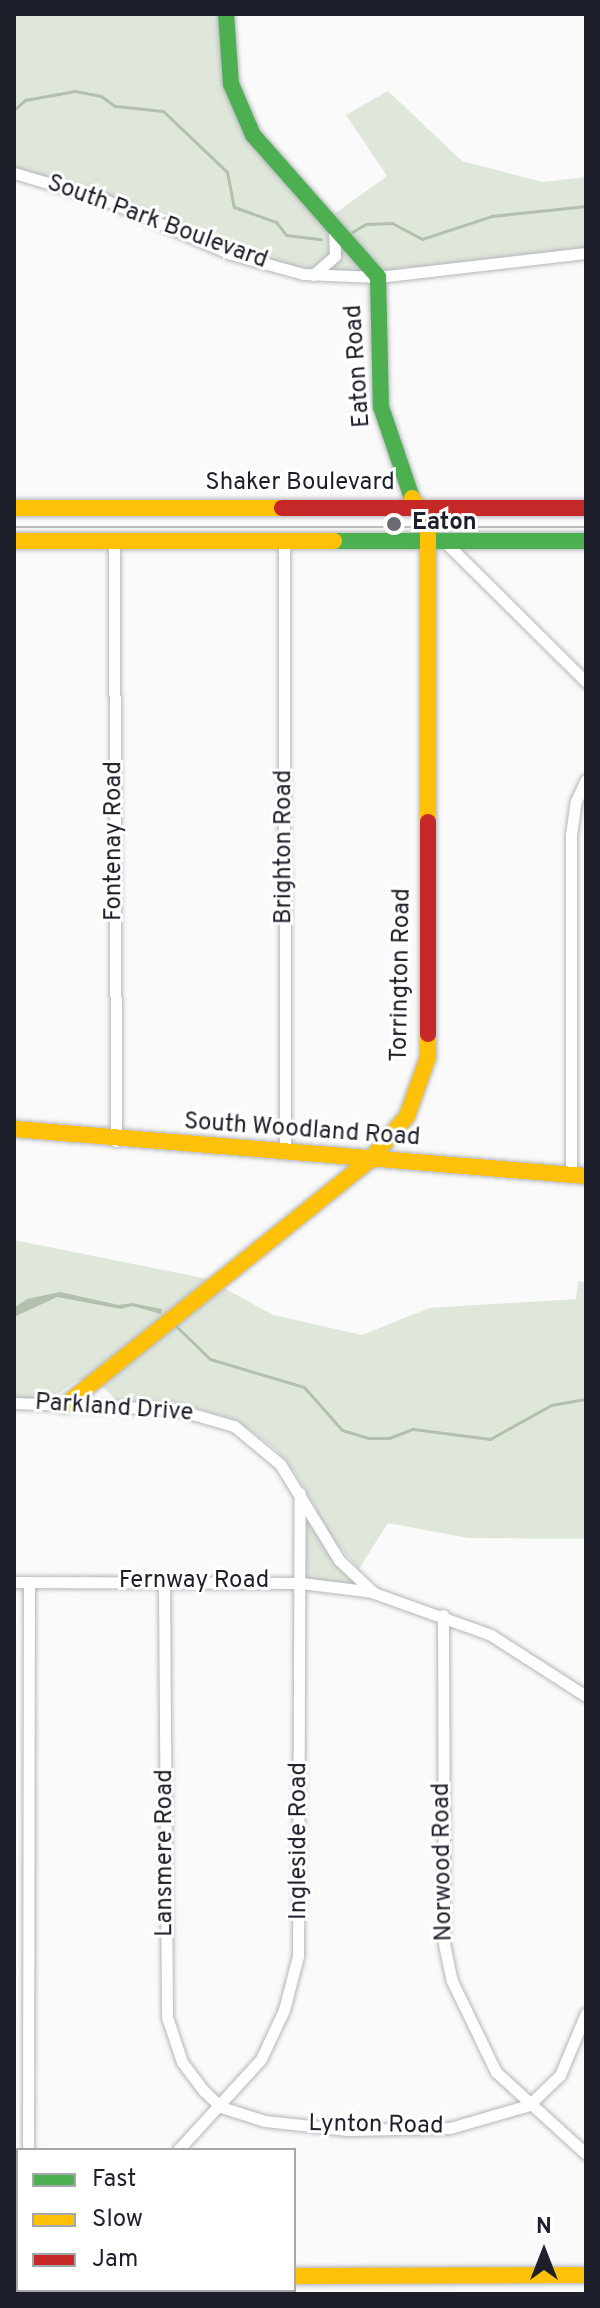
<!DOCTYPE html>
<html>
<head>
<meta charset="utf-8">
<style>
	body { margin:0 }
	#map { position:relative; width:600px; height:2308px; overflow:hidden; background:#fafafa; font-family:Overpass,sans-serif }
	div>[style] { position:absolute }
	.green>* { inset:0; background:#dfe7db }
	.water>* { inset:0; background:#b3c0ad }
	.stream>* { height:3px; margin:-1.5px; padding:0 1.5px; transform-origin:1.5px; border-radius:1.5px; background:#b3c0ad }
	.roads { filter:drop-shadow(0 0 2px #b4b6bb) drop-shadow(0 0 2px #b4b6bb) }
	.street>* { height:11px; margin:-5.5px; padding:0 5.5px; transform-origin:5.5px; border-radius:5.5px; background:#fefefe }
	.fast>* { height:16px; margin:-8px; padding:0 8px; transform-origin:8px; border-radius:8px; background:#4caf50 }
	.slow>* { height:16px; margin:-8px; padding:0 8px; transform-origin:8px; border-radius:8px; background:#ffc107 }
	.jam>* { height:16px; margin:-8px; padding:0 8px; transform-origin:8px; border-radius:8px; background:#c62828 }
	.tram>* { height:2px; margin:-1px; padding:0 1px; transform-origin:1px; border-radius:1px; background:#bcbcbd }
	.dots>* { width:22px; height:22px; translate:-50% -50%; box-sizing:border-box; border:4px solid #fff; border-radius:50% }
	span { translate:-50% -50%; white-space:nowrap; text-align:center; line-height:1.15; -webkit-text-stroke:6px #fff; paint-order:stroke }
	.street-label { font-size:24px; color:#1d202a }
	.poi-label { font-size:24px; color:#1d202a; font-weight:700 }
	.left { translate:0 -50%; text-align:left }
	.frame { position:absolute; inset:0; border:16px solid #1d202a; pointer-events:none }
	.legend { position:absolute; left:16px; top:2148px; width:280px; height:144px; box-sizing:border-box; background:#fff; border:2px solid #a5a6aa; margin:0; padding:10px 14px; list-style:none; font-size:24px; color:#1d202a }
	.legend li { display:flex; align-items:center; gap:16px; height:40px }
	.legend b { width:40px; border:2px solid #a5a6aa }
	.north { position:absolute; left:504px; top:2212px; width:80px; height:80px; -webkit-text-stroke:6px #fff; paint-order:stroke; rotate:0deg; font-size:22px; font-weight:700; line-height:32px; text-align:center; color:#1d202a }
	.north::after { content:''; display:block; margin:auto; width:28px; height:36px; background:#1d202a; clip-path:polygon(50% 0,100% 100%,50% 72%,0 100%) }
</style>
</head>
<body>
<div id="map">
	<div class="green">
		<div style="clip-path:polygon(14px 14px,226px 14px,243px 113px,326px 220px,387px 176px,346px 115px,388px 91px,462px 161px,542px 182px,586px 177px,586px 253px,378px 277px,265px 266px,159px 222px,14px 173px)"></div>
		<div style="clip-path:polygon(14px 1240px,208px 1279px,273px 1315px,362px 1335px,429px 1308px,576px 1299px,578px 1281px,586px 1282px,586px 1539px,468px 1538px,388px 1523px,359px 1569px,333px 1540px,296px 1474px,275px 1449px,239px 1422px,198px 1408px,117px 1401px,103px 1387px,78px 1380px,52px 1398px,14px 1398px)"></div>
		<div style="clip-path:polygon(300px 1493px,314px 1524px,374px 1593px,301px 1583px)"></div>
	</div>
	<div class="water">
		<div style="clip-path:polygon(60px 1292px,119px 1305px,132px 1303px,162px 1309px,161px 1314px,132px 1306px,121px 1309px,57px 1297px,14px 1317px,14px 1308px,27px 1299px)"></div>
	</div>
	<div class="stream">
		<div style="left:14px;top:110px;width:15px;rotate:-42deg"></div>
		<div style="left:25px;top:100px;width:51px;rotate:-10.2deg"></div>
		<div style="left:75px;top:91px;width:26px;rotate:11deg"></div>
		<div style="left:101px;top:96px;width:17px;rotate:36deg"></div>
		<div style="left:115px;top:106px;width:48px;rotate:5.9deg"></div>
		<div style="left:163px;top:111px;width:88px;rotate:43.6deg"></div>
		<div style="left:227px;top:172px;width:36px;rotate:79deg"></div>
		<div style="left:234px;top:207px;width:45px;rotate:19.7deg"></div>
		<div style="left:276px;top:222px;width:16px;rotate:52deg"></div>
		<div style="left:286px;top:235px;width:35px;rotate:7deg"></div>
		<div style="left:352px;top:232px;width:16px;rotate:-30deg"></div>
		<div style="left:366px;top:224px;width:26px;rotate:-2deg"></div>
		<div style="left:392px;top:223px;width:34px;rotate:28deg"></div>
		<div style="left:422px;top:239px;width:74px;rotate:-18.2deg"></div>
		<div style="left:492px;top:216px;width:95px;rotate:-6.1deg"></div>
		<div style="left:176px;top:1326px;width:47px;rotate:44.1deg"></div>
		<div style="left:210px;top:1359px;width:98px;rotate:16.6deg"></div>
		<div style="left:304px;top:1387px;width:57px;rotate:48.5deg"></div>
		<div style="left:342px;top:1430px;width:27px;rotate:17deg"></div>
		<div style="left:368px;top:1438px;width:21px"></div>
		<div style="left:389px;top:1438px;width:26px;rotate:-21deg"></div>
		<div style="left:413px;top:1429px;width:78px;rotate:7.4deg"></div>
		<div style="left:490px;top:1439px;width:70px;rotate:-29.1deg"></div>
		<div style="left:551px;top:1405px;width:36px;rotate:-10deg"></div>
	</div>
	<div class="roads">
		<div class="street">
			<div style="left:14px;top:173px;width:93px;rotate:16.3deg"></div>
			<div style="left:103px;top:199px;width:139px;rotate:23.3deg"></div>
			<div style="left:231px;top:254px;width:75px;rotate:15.5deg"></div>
			<div style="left:303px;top:274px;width:75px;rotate:2.3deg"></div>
			<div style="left:378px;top:277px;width:209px;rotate:-6.6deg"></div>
			<div style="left:313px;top:275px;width:29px;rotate:-41deg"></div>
			<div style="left:335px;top:256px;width:27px;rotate:-92deg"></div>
			<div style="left:284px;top:540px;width:613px;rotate:89.91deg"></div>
			<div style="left:443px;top:540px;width:202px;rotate:44.8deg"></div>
			<div style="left:114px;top:541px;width:600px;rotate:89.81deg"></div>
			<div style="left:571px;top:1175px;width:340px;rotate:-90deg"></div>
			<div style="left:571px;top:835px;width:34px;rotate:-82deg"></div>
			<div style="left:576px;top:801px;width:23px;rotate:-65deg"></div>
			<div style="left:14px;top:1403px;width:161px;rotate:2.1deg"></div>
			<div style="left:175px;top:1409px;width:61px;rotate:16.1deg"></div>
			<div style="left:234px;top:1426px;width:60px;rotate:39.6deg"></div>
			<div style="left:280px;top:1464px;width:113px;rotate:58.4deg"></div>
			<div style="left:339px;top:1560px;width:48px;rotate:43.3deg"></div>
			<div style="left:374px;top:1593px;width:124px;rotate:19.7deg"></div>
			<div style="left:491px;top:1635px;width:113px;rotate:32.7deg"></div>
			<div style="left:14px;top:1582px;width:287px;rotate:0.2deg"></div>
			<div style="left:301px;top:1583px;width:73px;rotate:7.1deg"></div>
			<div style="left:164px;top:1582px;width:435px;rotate:89.6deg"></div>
			<div style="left:167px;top:2017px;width:47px;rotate:71.6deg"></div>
			<div style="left:182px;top:2062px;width:36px;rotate:53deg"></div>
			<div style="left:204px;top:2091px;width:23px;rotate:43deg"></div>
			<div style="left:221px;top:2107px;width:46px;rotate:17.7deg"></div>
			<div style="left:265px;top:2121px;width:83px;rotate:6.2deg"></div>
			<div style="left:348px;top:2130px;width:102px;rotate:-1.1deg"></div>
			<div style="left:450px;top:2128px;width:82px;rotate:-16.2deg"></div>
			<div style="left:529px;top:2105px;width:43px;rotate:-44.1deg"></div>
			<div style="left:560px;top:2075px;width:67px;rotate:-67.2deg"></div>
			<div style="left:443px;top:1615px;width:329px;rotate:89.8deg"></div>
			<div style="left:444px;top:1944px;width:38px;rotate:78deg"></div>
			<div style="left:452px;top:1981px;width:101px;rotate:64.2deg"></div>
			<div style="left:496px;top:2072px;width:122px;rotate:42.3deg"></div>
			<div style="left:28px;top:2150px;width:568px;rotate:-89.9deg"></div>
			<div style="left:178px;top:2150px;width:123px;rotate:-47.6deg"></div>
			<div style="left:261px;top:2059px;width:54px;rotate:-64.9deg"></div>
			<div style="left:284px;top:2010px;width:56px;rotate:-75.5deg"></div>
			<div style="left:298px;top:1956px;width:463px;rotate:-89.8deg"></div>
			<div style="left:30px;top:2290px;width:4px;rotate:76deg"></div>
		</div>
		<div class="fast">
			<div style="left:226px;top:14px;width:70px;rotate:85.9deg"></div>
			<div style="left:231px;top:84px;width:56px;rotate:66.7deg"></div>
			<div style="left:253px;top:135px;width:189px;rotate:48.6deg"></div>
			<div style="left:378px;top:277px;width:130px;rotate:88.7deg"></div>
			<div style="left:381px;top:407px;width:96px;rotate:71.2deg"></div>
			<div style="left:334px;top:541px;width:252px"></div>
			<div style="left:14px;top:2276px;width:4px"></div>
		</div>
		<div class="slow">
			<div style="left:412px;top:498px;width:28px;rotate:55deg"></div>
			<div style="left:428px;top:521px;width:301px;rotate:90deg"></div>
			<div style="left:14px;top:508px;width:268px"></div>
			<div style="left:14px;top:541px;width:320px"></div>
			<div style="left:14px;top:1129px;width:574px;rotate:4.7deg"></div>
			<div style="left:65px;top:1405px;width:391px;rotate:-38.8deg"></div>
			<div style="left:370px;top:1160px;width:57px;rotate:-49.9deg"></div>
			<div style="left:407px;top:1116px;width:63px;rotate:-70.4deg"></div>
			<div style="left:428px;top:1057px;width:23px;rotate:-90deg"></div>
			<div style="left:294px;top:2276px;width:292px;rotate:-0.2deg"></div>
		</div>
		<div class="jam">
			<div style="left:282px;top:508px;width:304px"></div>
			<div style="left:428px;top:822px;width:212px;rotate:90deg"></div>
		</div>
	</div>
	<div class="tram">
		<div style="left:14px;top:527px;width:572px"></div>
	</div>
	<div class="dots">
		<div style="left:394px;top:524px;background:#6a6c73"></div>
	</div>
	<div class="street-label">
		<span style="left:157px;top:223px;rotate:20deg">South Park Boulevard</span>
		<span style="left:359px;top:366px;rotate:-94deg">Eaton Road</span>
		<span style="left:300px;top:484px">Shaker Boulevard</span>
		<span style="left:115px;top:841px;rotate:-90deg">Fontenay Road</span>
		<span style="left:285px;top:847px;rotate:-90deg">Brighton Road</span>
		<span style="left:402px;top:975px;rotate:-89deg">Torrington Road</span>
		<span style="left:302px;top:1131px;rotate:4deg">South Woodland Road</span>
		<span style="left:114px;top:1409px;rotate:4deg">Parkland Drive</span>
		<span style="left:194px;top:1582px">Fernway Road</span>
		<span style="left:300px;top:1841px;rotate:-90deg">Ingleside Road</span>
		<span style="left:166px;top:1853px;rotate:-90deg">Lansmere Road</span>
		<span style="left:444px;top:1862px;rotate:-91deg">Norwood Road</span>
		<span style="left:376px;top:2126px;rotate:1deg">Lynton Road</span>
	</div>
	<div class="poi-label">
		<span class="left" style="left:412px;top:524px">Eaton</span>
	</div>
	<div class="frame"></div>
	<ul class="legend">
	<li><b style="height:10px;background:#4caf50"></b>Fast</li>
	<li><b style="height:10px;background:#ffc107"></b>Slow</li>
	<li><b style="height:10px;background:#c62828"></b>Jam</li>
	</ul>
	<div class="north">N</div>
</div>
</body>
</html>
